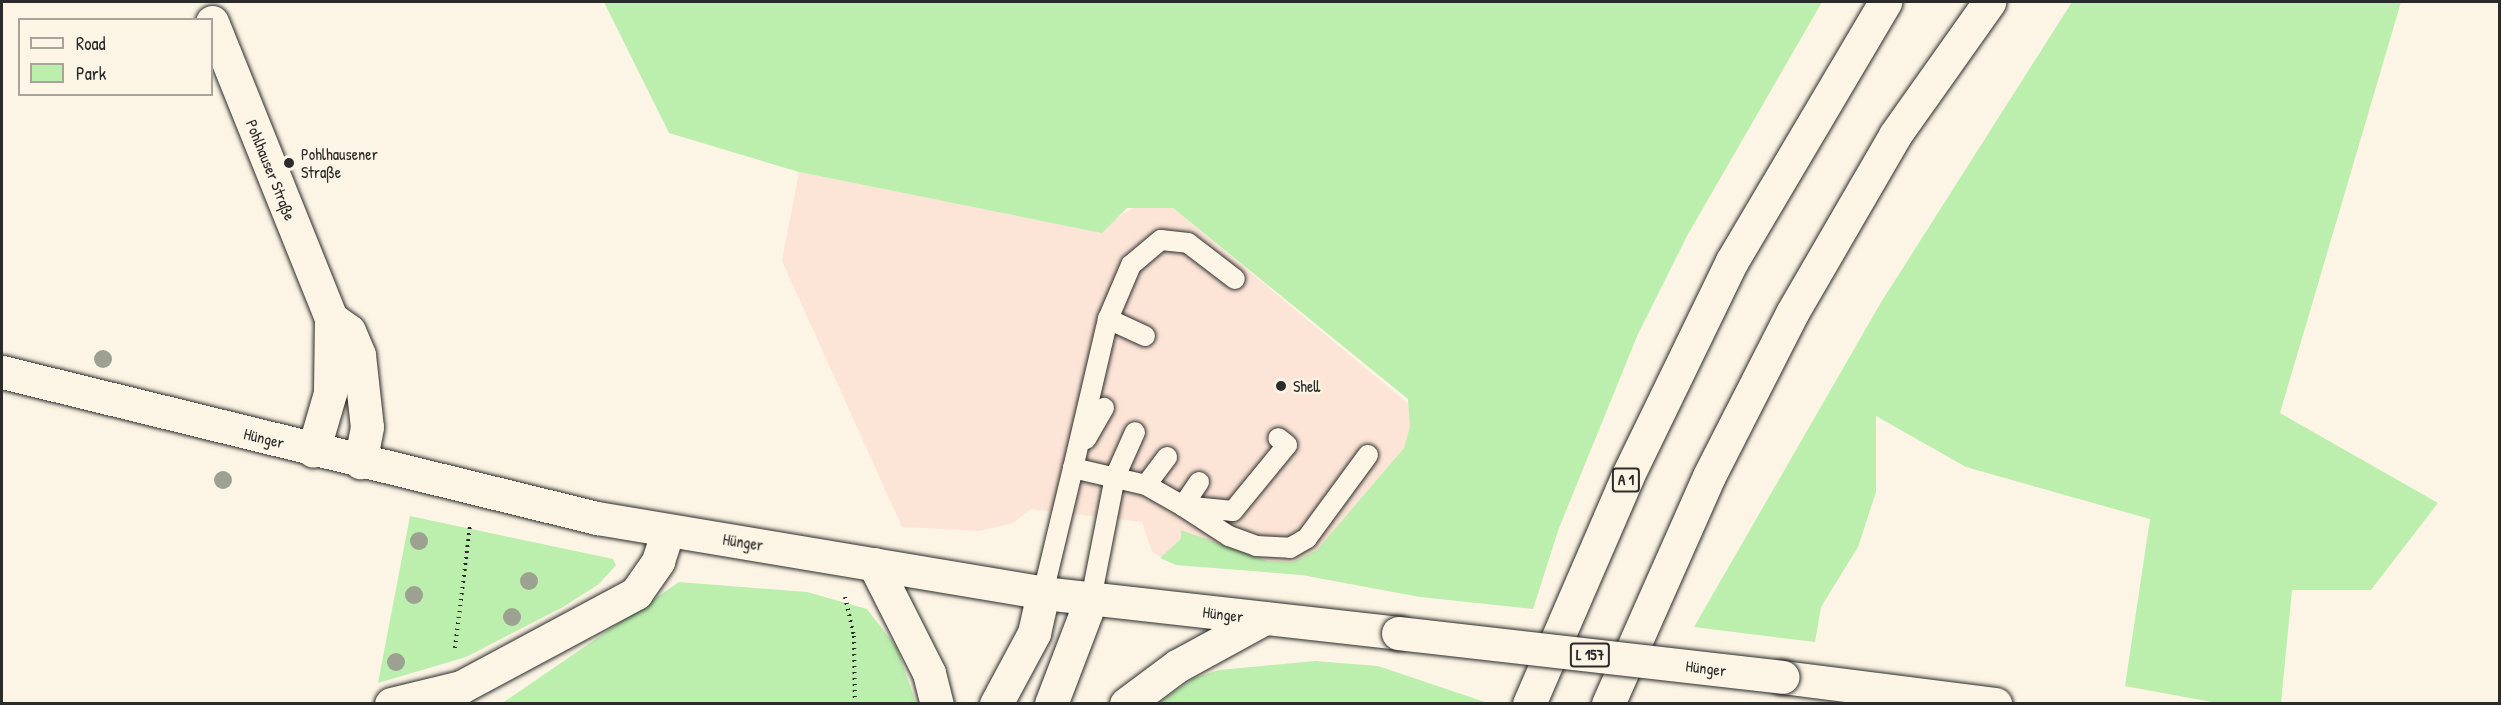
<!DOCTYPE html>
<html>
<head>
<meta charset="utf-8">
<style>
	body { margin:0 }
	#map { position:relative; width:2501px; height:705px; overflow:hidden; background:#fcf5e5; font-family:"Patrick Hand",sans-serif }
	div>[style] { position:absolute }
	.built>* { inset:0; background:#fce5d7 }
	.green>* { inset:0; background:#bceeae }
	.path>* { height:4px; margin-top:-2px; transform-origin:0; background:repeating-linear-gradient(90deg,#2b2b2b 0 1.5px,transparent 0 6px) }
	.roads { filter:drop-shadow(0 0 2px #2b2b2b) drop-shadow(0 0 2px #2b2b2b) }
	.lane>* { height:20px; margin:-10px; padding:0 10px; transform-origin:10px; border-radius:10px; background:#fcf5e5 }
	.secondary>* { height:33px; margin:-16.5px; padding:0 16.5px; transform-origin:16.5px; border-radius:16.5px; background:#fcf5e5 }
	.primary>* { height:33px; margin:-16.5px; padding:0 16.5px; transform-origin:16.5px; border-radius:16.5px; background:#fcf5e5 }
	.highway>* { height:33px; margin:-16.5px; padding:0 16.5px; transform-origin:16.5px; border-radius:16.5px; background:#fcf5e5 }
	.bridges { filter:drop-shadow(0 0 2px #2b2b2b) drop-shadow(0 0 2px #2b2b2b) }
	.primary-bridge>* { height:33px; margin:-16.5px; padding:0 16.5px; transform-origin:16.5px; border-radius:16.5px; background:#fcf5e5 }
	.trees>* { width:18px; height:18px; margin:-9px; border-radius:50%; background:#9da191 }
	.dots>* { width:16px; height:16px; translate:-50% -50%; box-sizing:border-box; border:3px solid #fcf5e5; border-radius:50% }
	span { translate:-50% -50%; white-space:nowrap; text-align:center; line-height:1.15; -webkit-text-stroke:4.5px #fcf5e5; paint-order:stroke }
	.shield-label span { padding:2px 4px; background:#fcf5e5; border:2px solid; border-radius:4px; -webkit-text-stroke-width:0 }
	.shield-label { font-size:15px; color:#2b2b2b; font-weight:700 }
	.poi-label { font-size:16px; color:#2b2b2b }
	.left { translate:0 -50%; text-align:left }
	.street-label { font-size:16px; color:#2b2b2b }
	.frame { position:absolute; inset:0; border:3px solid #2b2b2b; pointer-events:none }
	.legend { position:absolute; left:18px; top:18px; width:195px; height:78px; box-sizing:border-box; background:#fcf5e5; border:2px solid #a8a49b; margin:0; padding:8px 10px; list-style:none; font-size:18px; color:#2b2b2b }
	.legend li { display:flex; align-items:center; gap:12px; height:30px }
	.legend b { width:30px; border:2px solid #a8a49b }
</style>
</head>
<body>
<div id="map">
	<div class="built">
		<div style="clip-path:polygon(799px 172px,1074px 227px,1109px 222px,1139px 205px,1173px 208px,1410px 405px,1460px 404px,1383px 590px,1302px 575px,1176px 565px,1152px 552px,1142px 522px,1031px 509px,1013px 523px,980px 531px,902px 527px,782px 261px)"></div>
	</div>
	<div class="green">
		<div style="clip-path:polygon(604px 2px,1822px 2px,1687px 236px,1638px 334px,1559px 528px,1533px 609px,1420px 597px,1302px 575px,1176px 565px,1160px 558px,1181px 539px,1181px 530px,1267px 561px,1293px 562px,1317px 550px,1404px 448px,1410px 427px,1408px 399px,1173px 208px,1127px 208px,1102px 233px,799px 172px,669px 133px)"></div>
		<div style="clip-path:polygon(2072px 2px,2401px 2px,2280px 413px,2438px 503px,2371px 590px,2292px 590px,2281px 703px,2217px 703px,2125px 686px,2150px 519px,1966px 467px,1876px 416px,1876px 492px,1858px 547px,1821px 607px,1815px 642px,1694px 627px,1880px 304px)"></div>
		<div style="clip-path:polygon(410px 516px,613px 559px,616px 565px,599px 584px,563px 607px,466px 657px,378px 683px)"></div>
		<div style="clip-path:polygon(679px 582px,807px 592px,867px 609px,897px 648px,916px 703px,501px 704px)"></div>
		<div style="clip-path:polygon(1315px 661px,1378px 666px,1488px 703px,1159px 703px,1194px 678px,1219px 670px)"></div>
	</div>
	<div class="path">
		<div style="left:845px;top:597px;width:40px;rotate:77deg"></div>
		<div style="left:854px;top:636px;width:68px;rotate:89.2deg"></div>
		<div style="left:455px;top:648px;width:124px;rotate:-83deg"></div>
	</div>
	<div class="roads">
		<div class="lane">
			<div style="left:1108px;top:319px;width:59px;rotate:-66.9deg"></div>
			<div style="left:1131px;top:265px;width:39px;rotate:-40deg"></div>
			<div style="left:1161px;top:240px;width:27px;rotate:6deg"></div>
			<div style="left:1188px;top:243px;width:59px;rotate:37.5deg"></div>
			<div style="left:1145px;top:336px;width:41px;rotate:-155.3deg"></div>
			<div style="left:1108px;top:319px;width:153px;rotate:103.2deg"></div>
			<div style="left:1073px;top:468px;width:75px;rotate:13.1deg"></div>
			<div style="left:1146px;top:485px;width:43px;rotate:29.6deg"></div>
			<div style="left:1183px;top:506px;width:50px;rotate:5.7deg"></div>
			<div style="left:1233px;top:511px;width:85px;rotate:-50.7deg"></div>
			<div style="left:1287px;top:445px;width:11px;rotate:-142deg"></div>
			<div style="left:1086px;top:439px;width:36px;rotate:-60deg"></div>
			<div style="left:1199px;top:482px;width:29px;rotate:124deg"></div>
			<div style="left:1183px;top:506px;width:55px;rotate:33.1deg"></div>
			<div style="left:1229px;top:536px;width:29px;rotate:20deg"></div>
			<div style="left:1256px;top:546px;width:34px;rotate:3deg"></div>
			<div style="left:1290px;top:548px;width:20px;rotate:-30deg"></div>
			<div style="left:1307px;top:538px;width:103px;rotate:-53.7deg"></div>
			<div style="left:1146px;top:485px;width:35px;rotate:-53deg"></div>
			<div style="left:1043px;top:593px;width:129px;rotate:-76.5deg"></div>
			<div style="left:1091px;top:599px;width:124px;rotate:-78.9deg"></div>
			<div style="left:1115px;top:477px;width:49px;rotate:-66deg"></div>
		</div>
		<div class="secondary">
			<div style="left:212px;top:22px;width:319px;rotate:68.1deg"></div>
			<div style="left:331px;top:318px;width:75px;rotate:90.8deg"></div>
			<div style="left:330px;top:393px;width:60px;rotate:106.3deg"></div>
			<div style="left:331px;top:318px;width:22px;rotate:36deg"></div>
			<div style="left:349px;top:331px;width:26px;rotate:67deg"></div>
			<div style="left:359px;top:355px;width:72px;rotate:83.7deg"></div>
			<div style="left:367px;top:427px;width:36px;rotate:101deg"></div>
			<div style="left:2px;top:372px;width:613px;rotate:13.79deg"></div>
			<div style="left:597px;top:518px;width:452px;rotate:9.5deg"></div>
			<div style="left:391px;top:704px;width:72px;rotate:-13.7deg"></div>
			<div style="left:461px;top:687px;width:199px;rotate:-28.2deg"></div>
			<div style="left:636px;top:593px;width:39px;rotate:-55deg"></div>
			<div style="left:658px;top:561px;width:32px;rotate:-72deg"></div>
		</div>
		<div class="primary">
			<div style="left:1043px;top:593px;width:357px;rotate:6.4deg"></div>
			<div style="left:1782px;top:677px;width:215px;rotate:7.2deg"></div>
		</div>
		<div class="highway">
			<div style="left:874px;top:564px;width:122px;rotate:63.2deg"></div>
			<div style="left:929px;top:673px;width:32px;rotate:76deg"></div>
			<div style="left:996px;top:704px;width:81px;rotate:-61.8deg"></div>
			<div style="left:1034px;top:633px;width:41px;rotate:-77.3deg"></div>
			<div style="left:1051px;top:704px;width:112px;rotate:-69.1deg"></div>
			<div style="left:1126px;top:704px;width:64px;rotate:-36.7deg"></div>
			<div style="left:1177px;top:666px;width:100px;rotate:-28.6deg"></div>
			<div style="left:1529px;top:704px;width:247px;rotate:-66.6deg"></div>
			<div style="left:1627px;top:477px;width:240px;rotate:-64.1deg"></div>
			<div style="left:1732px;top:261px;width:301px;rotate:-59.4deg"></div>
			<div style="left:1608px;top:704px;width:249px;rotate:-66.1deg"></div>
			<div style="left:1709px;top:476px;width:183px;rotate:-63deg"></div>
			<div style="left:1792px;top:313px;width:206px;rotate:-59.9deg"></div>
			<div style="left:1895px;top:135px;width:163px;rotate:-54.7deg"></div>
		</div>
	</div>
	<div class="bridges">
		<div class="primary-bridge">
			<div style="left:1398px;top:633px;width:387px;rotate:6.5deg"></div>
		</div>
	</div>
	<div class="trees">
		<div style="left:103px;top:359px"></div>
		<div style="left:223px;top:480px"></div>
		<div style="left:419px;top:541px"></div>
		<div style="left:529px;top:581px"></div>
		<div style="left:414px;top:595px"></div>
		<div style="left:512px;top:617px"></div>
		<div style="left:396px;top:662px"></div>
	</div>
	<div class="dots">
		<div style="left:289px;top:163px;background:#2b2b2b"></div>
		<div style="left:1281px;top:386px;background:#2b2b2b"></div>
	</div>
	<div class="shield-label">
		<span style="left:1626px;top:480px">A 1</span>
		<span style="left:1590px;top:655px">L 157</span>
	</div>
	<div class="poi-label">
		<span class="left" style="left:301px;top:163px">Pohlhausener<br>Straße</span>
		<span class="left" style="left:1293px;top:386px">Shell</span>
	</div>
	<div class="street-label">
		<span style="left:271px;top:170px;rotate:68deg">Pohlhauser Straße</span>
		<span style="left:264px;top:438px;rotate:14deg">Hünger</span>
		<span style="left:743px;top:542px;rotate:9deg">Hünger</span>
		<span style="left:1223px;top:614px;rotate:7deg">Hünger</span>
		<span style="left:1706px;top:668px;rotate:7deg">Hünger</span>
	</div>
	<div class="frame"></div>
	<ul class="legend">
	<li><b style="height:8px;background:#fcf5e5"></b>Road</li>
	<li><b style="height:16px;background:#bceeae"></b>Park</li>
	</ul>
</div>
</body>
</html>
